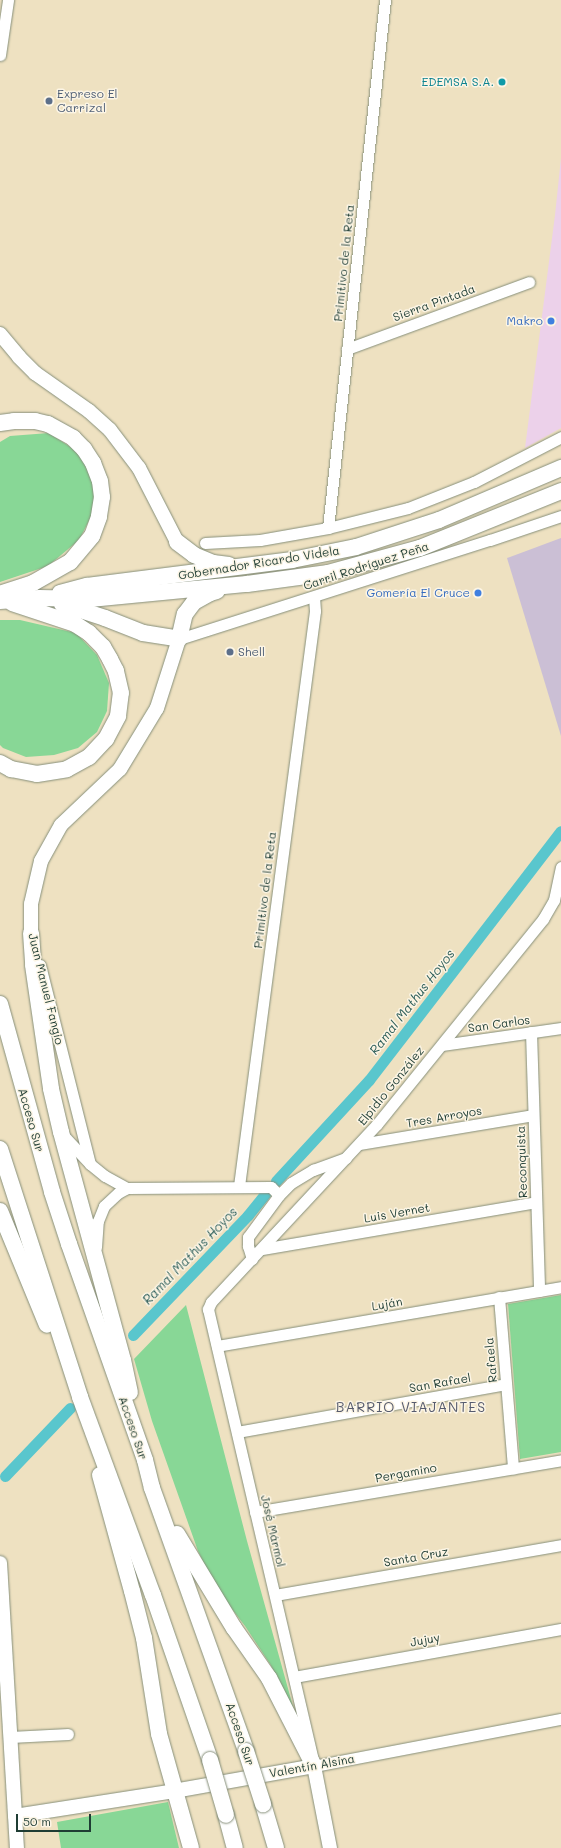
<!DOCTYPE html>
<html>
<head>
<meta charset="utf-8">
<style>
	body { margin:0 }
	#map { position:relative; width:561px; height:1848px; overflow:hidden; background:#eee1c1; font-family:Mali,sans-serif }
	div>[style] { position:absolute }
	.built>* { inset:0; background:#ecd1ea }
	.industrial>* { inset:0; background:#cbbfd5 }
	.green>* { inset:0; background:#88d796 }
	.canal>* { height:11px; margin:-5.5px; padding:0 5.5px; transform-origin:5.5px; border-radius:5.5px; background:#59c6cd }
	.roads { filter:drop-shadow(0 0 1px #868f7a) drop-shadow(0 0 1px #868f7a) }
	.minor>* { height:11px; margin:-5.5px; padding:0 5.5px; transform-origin:5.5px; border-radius:5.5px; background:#fff }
	.major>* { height:14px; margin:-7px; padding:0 7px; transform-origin:7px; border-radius:7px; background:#fff }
	.highway>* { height:16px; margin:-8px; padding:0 8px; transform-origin:8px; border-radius:8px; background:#fff }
	.bridges { filter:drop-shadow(0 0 1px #868f7a) drop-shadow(0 0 1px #868f7a) }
	.highway-bridge>* { height:16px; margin:-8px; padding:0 8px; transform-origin:8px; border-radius:8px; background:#fff }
	.dots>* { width:11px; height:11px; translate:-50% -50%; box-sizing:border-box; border:2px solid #fcf5e5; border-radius:50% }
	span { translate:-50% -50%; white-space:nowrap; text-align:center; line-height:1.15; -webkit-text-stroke:3px #fcf5e5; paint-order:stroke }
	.culture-label { font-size:12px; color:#0d838f }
	.right { translate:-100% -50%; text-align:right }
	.service-label { font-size:12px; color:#4e5e75 }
	.left { translate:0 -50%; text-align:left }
	.street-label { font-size:12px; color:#1f3d34 }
	.shop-label { font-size:12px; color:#366cbe }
	.water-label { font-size:13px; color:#2e5f5a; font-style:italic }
	.quarter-label { font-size:14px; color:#565b6e; letter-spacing:1px }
	.scale { position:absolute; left:16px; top:1814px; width:75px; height:18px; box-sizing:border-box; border:2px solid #1f3d34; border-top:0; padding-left:5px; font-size:12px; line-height:14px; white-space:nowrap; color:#1f3d34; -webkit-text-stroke:3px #fcf5e5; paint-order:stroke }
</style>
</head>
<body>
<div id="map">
	<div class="built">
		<div style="clip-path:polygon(561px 158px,561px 428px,525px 448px,555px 215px)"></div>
	</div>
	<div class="industrial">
		<div style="clip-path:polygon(561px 538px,561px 736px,507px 558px)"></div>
	</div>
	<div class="green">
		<div style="clip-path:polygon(49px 433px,78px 452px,90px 472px,95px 494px,92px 515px,79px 540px,48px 566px,0 582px,0 442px,10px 436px)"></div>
		<div style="clip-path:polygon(0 620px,20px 620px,76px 633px,97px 655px,109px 683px,107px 711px,97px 732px,78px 748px,54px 755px,26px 757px,3px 748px,0 745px)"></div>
		<div style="clip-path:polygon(561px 1295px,561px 1452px,520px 1459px,508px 1304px)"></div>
		<div style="clip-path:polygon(186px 1305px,247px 1541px,294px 1710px,270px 1664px,245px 1626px,215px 1587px,198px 1551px,152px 1421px,134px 1359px)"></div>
		<div style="clip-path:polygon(168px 1802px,179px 1848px,61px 1848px,57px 1822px)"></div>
	</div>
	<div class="canal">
		<div style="left:276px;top:1181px;width:137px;rotate:-47.4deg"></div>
		<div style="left:369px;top:1080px;width:314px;rotate:-52.4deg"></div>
		<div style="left:133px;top:1335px;width:166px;rotate:-46.2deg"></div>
		<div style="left:248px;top:1215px;width:27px;rotate:-51deg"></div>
		<div style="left:5px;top:1476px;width:94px;rotate:-46.3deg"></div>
	</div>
	<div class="roads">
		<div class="minor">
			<div style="left:0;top:55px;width:56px;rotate:-81.7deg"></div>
			<div style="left:347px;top:349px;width:194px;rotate:-20.2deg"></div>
			<div style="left:328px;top:528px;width:531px;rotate:-83.84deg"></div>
			<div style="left:205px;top:543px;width:55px;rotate:-3.1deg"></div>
			<div style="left:260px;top:540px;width:69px;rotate:-10deg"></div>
			<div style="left:328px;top:528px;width:82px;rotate:-14deg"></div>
			<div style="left:408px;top:508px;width:71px;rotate:-21.5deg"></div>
			<div style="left:474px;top:482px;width:98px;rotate:-27.3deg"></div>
			<div style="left:179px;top:639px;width:326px;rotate:-17.7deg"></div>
			<div style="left:490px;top:540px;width:75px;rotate:-18.7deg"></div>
			<div style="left:561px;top:867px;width:34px;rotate:102deg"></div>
			<div style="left:554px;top:900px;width:22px;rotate:120deg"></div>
			<div style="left:543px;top:919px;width:264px;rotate:129deg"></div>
			<div style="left:377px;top:1124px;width:243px;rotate:133deg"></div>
			<div style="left:211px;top:1302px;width:8px;rotate:113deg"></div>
			<div style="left:208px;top:1309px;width:469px;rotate:76.9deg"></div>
			<div style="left:314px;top:1766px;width:251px;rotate:-10.8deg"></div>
			<div style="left:40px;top:965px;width:205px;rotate:75.9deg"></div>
			<div style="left:531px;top:1032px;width:259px;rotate:88.2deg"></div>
			<div style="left:442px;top:1045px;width:120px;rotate:-8.1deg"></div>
			<div style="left:63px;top:1135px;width:40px;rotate:47deg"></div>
			<div style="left:90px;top:1164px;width:19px;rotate:39deg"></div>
			<div style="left:105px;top:1176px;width:25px;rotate:29deg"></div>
			<div style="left:360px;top:1144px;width:175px;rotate:-9.5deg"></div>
			<div style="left:239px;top:1186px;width:580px;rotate:-82.47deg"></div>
			<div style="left:315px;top:611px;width:14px;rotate:-94deg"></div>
			<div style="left:96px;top:1247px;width:26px;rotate:-86deg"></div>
			<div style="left:98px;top:1221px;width:16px;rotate:-68deg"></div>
			<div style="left:104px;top:1206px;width:19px;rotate:-43deg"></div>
			<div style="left:118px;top:1193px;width:10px;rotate:-29deg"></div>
			<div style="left:127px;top:1188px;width:144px;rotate:-0.4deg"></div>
			<div style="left:271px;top:1187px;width:11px;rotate:45deg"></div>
			<div style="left:262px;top:1249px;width:278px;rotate:-9.7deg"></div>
			<div style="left:252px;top:1259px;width:14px;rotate:-107deg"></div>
			<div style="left:248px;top:1246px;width:9px;rotate:-90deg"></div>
			<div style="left:248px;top:1237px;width:52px;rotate:-53.6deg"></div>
			<div style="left:279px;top:1195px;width:17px;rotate:-45deg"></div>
			<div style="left:291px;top:1183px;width:26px;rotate:-31deg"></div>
			<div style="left:313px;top:1170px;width:35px;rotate:-20deg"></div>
			<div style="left:499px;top:1297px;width:172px;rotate:85.3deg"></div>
			<div style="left:217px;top:1346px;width:349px;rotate:-9.7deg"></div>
			<div style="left:237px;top:1432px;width:273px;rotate:-10.1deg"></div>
			<div style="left:255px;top:1512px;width:310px;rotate:-9.6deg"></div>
			<div style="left:275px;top:1595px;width:290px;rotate:-9.9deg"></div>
			<div style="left:294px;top:1677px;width:271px;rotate:-10.2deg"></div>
			<div style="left:11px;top:1737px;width:57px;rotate:-3deg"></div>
		</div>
		<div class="major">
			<div style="left:0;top:334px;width:30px;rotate:50deg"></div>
			<div style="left:19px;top:357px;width:23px;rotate:45deg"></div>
			<div style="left:35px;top:373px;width:66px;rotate:35.1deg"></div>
			<div style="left:89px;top:411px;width:28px;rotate:42deg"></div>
			<div style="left:110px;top:430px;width:48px;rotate:52.7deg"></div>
			<div style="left:139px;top:468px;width:83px;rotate:62.8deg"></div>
			<div style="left:31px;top:933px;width:29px;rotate:-90deg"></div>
			<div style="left:31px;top:904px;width:44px;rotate:-76.9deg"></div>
			<div style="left:41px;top:861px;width:41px;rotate:-60.9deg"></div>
			<div style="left:61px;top:825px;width:81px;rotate:-43.5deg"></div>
			<div style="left:120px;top:769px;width:71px;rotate:-58.8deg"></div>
			<div style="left:157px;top:708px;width:72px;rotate:-72.3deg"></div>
			<div style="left:0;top:1563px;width:286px;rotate:86.6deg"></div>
			<div style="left:15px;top:1816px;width:161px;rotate:-8.9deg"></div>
			<div style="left:174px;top:1791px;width:142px;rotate:-10.1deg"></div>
			<div style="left:314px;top:1766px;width:84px;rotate:79deg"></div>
		</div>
		<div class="highway">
			<div style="left:0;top:423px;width:14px;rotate:-8deg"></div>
			<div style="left:14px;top:421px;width:21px"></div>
			<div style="left:35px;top:421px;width:13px;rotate:13deg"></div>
			<div style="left:48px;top:424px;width:29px;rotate:29deg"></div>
			<div style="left:73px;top:438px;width:16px;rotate:45deg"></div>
			<div style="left:84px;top:449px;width:17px;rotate:57deg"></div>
			<div style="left:93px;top:463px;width:19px;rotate:69deg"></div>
			<div style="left:100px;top:481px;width:16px;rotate:83deg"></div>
			<div style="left:102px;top:497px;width:20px;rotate:99deg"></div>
			<div style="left:99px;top:517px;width:20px;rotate:110deg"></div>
			<div style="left:92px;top:536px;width:34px;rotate:130deg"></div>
			<div style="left:70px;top:562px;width:43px;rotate:150.4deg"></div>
			<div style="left:33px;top:583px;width:35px;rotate:162deg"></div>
			<div style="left:177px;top:542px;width:21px;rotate:37deg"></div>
			<div style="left:194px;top:555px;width:21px;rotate:23deg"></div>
			<div style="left:213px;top:563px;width:16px;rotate:7deg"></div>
			<div style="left:60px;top:593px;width:28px;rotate:-15deg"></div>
			<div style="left:87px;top:586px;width:207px;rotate:-7.2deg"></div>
			<div style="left:292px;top:560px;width:65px;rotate:-11.5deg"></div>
			<div style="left:356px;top:547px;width:87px;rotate:-18deg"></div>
			<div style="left:439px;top:520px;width:133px;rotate:-23.1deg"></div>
			<div style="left:0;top:601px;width:39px;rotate:-4deg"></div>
			<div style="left:39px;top:598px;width:51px;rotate:1.1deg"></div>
			<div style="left:90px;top:599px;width:158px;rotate:-5.5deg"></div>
			<div style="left:247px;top:584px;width:82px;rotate:-7.7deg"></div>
			<div style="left:328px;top:573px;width:95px;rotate:-15.2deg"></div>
			<div style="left:420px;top:548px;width:152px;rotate:-22deg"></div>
			<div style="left:62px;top:604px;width:45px;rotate:18deg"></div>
			<div style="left:105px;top:618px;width:41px;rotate:21.5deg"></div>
			<div style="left:143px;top:633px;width:36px;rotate:9deg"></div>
			<div style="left:179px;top:639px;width:26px;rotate:-77deg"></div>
			<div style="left:185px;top:614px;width:15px;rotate:-53deg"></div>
			<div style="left:194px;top:602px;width:18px;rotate:-29deg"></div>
			<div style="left:210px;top:593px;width:7px;rotate:-16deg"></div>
			<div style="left:0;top:763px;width:13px;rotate:29deg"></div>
			<div style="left:11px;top:769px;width:26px;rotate:11deg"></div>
			<div style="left:37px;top:774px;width:30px;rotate:-9deg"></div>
			<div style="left:67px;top:769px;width:25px;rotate:-29deg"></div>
			<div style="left:89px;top:757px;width:25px;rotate:-47deg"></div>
			<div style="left:106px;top:739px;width:26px;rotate:-62deg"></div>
			<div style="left:118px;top:716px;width:23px;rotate:-83deg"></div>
			<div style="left:121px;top:693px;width:23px;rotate:-103deg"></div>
			<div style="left:116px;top:671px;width:13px;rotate:-117deg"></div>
			<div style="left:110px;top:659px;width:14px;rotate:-120deg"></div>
			<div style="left:103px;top:647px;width:20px;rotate:-135deg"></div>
			<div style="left:89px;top:633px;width:17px;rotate:-147deg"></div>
			<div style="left:75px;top:624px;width:66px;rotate:-161.6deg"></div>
			<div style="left:31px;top:933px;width:32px;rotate:86deg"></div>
			<div style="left:33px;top:965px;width:125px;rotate:81.7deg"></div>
			<div style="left:51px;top:1089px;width:44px;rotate:76.9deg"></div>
			<div style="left:61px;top:1132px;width:236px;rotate:74.8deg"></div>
			<div style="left:123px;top:1360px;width:33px;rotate:78deg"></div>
			<div style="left:0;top:1004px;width:195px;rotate:74.5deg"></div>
			<div style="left:52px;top:1192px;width:55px;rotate:71.9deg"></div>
			<div style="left:69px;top:1244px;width:229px;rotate:70.6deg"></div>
			<div style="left:145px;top:1460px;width:29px;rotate:76deg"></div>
			<div style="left:152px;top:1488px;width:279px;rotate:70.3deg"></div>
			<div style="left:0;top:1149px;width:261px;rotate:72.1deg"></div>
			<div style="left:80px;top:1397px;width:211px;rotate:69.8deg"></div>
			<div style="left:153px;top:1595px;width:175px;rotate:70.9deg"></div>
			<div style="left:0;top:1211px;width:123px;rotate:67.6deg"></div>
			<div style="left:100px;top:1475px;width:120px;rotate:74.6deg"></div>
			<div style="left:132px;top:1591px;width:49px;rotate:75.7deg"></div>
			<div style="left:144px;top:1638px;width:97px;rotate:81.1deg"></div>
			<div style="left:159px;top:1734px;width:118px;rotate:74.3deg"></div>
			<div style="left:177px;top:1534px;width:110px;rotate:58.8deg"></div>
			<div style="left:234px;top:1628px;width:61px;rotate:55deg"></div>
			<div style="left:269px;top:1678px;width:99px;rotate:62.9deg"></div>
			<div style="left:263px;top:1804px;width:46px;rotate:73.5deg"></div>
			<div style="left:226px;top:1815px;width:34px;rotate:75deg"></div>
		</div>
	</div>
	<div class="bridges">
		<div class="highway-bridge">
			<div style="left:246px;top:1751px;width:56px;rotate:72.2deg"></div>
			<div style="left:210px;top:1760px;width:57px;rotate:73.8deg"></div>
		</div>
	</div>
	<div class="dots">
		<div style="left:502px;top:82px;background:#0f9aa8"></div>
		<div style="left:49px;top:101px;background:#5c6f8a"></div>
		<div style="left:551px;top:321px;background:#3f7fe0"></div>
		<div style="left:478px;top:593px;background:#3f7fe0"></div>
		<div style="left:230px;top:652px;background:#5c6f8a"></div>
	</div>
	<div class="culture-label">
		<span class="right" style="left:494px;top:82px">EDEMSA S.A.</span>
	</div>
	<div class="service-label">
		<span class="left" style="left:57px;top:101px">Expreso El<br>Carrizal</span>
		<span class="left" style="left:238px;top:652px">Shell</span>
	</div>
	<div class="street-label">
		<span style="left:344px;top:263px;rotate:-84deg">Primitivo de la Reta</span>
		<span style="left:434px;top:303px;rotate:-20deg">Sierra Pintada</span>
		<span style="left:259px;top:563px;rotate:-9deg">Gobernador Ricardo Videla</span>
		<span style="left:366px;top:566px;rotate:-18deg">Carril Rodríguez Peña</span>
		<span style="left:265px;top:890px;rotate:-83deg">Primitivo de la Reta</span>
		<span style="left:46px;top:989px;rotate:76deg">Juan Manuel Fangio</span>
		<span style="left:499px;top:1024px;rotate:-8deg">San Carlos</span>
		<span style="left:391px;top:1086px;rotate:-51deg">Elpidio González</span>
		<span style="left:444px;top:1117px;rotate:-10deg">Tres Arroyos</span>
		<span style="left:31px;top:1120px;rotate:74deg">Acceso Sur</span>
		<span style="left:522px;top:1162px;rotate:-92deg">Reconquista</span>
		<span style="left:397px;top:1213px;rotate:-10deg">Luis Vernet</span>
		<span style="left:387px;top:1304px;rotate:-10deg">Luján</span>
		<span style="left:491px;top:1360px;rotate:-95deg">Rafaela</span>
		<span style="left:440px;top:1383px;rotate:-10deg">San Rafael</span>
		<span style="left:133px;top:1428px;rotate:71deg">Acceso Sur</span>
		<span style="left:406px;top:1473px;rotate:-10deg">Pergamino</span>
		<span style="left:273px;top:1531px;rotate:77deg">José Mármol</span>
		<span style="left:416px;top:1557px;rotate:-10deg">Santa Cruz</span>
		<span style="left:425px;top:1640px;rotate:-10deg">Jujuy</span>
		<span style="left:240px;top:1734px;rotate:71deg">Acceso Sur</span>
		<span style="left:312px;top:1766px;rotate:-10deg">Valentín Alsina</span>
	</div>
	<div class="shop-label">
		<span class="right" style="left:543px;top:321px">Makro</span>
		<span class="right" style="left:470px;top:593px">Gomería El Cruce</span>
	</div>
	<div class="water-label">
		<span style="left:412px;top:1002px;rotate:-52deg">Ramal Mathus Hoyos</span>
		<span style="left:190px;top:1256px;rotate:-46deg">Ramal Mathus Hoyos</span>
	</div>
	<div class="quarter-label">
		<span style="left:411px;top:1407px">BARRIO VIAJANTES</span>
	</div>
	<div class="scale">50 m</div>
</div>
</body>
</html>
